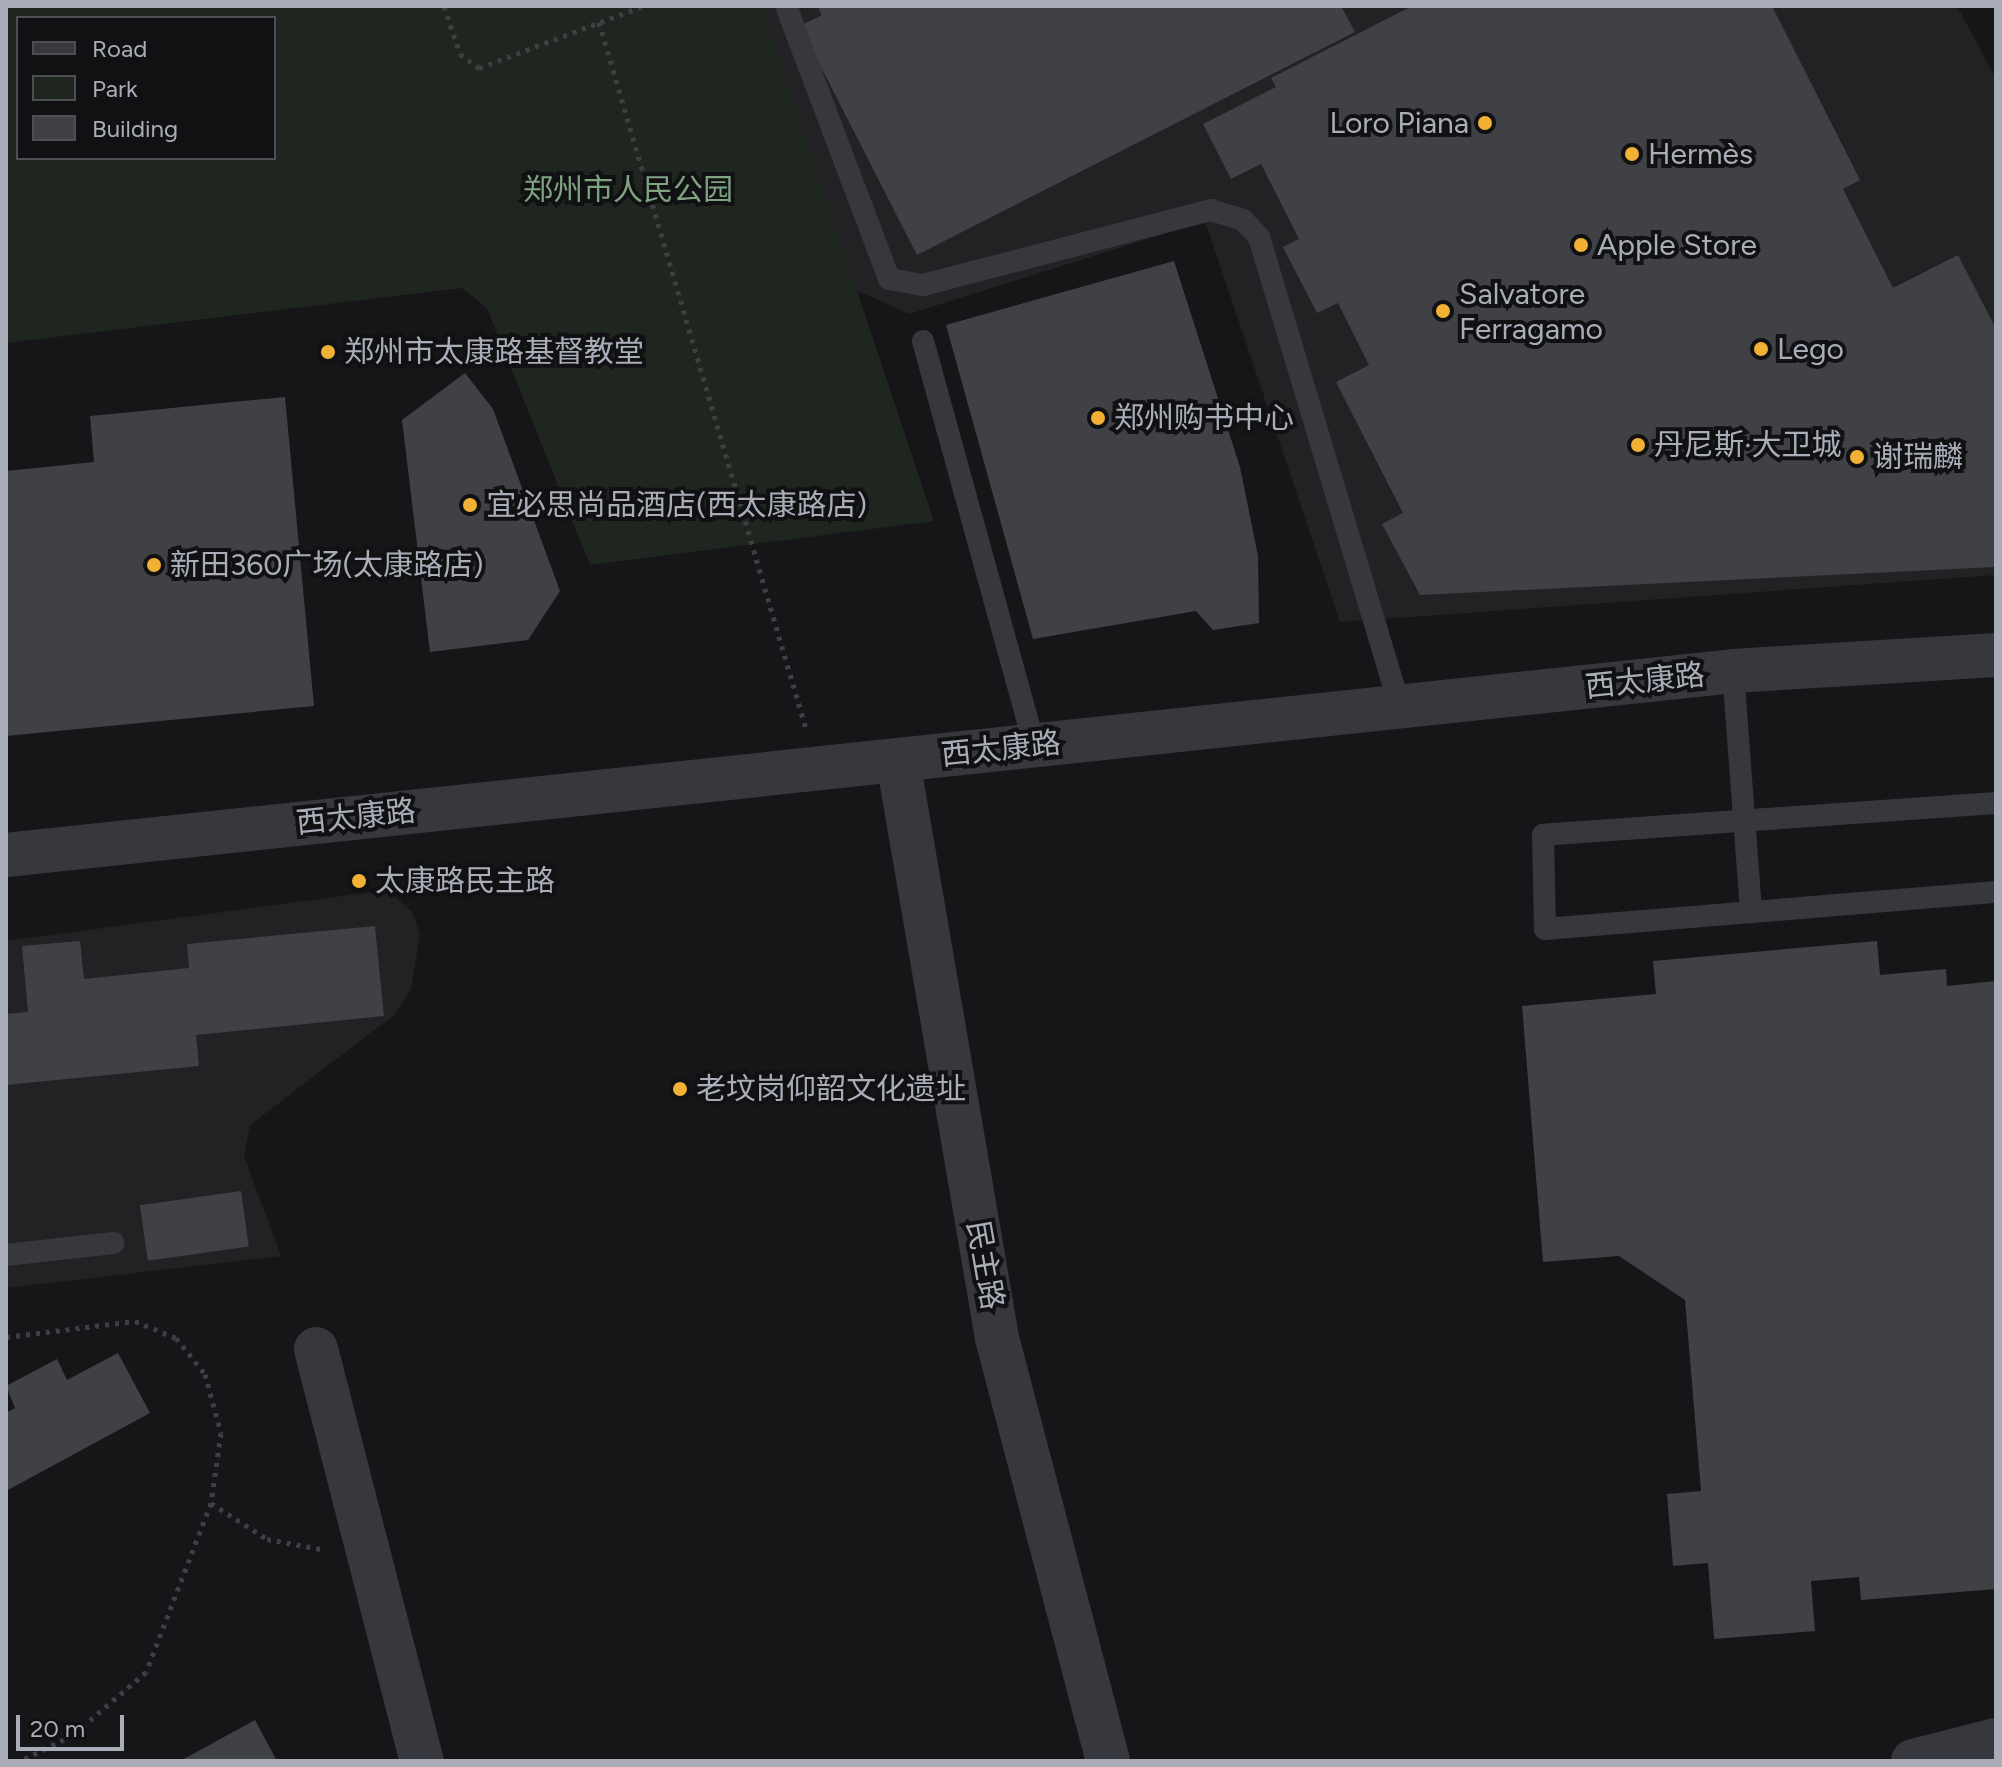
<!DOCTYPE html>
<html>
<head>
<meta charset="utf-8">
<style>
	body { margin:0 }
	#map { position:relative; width:2002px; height:1767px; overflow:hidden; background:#161618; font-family:Figtree,"Noto Sans SC",sans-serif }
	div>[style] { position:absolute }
	.built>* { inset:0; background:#222225 }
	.green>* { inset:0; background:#1e261f }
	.building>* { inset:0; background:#404145; transform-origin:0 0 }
	.path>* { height:5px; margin-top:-2.5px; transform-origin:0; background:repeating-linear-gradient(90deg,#3d3f44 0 4px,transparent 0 10px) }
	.service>* { height:22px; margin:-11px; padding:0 11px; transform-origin:11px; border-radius:11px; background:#37383d }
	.minor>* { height:44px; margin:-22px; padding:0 22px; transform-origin:22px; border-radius:22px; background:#37383d }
	.tertiary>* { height:44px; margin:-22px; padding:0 22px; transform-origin:22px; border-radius:22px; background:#37383d }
	.dots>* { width:22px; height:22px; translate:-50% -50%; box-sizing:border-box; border:4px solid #111113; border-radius:50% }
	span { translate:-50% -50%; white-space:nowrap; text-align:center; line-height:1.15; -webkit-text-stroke:8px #111113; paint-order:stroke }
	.poi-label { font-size:30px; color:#a8adb8 }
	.right { translate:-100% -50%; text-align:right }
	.left { translate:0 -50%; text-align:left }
	.park-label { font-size:30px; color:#7fa381 }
	.street-label { font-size:30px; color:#a8adb8 }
	.frame { position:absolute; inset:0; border:8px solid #a8adb8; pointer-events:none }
	.legend { position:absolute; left:16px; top:16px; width:260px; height:144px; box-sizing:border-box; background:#111113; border:2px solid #4d4f55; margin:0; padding:10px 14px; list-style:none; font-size:24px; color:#a8adb8 }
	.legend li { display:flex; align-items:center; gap:16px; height:40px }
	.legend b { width:40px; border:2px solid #4d4f55 }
	.scale { position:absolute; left:16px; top:1715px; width:108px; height:36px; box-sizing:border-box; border:4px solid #a8adb8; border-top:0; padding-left:10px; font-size:24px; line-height:28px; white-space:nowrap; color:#a8adb8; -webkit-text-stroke:6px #111113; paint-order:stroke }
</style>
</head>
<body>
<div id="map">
	<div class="built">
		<div style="clip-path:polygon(762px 6px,1957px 6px,1996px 79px,1996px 575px,1340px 622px,1205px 221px,909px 314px,852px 288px)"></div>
		<div style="clip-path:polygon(387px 890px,412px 912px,420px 934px,411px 989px,394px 1015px,250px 1125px,244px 1156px,281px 1256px,6px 1288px,6px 941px)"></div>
	</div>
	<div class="green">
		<div style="clip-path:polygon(evenodd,6px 6px,762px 6px,934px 521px,590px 565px,487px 308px,462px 288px,6px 343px,6px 6px,18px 18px,274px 18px,274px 158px,18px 158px,18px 18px)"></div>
	</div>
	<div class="building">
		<div style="clip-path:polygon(817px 6px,1341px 6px,1355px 32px,917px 255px,800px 26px,822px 15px)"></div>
		<div style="clip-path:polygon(1412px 6px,1772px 6px,1860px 180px,1843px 189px,1893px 288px,1958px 255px,1996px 329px,1996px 567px,1420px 595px,1382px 524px,1403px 513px,1336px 382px,1369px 365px,1338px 303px,1317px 313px,1283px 247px,1299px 239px,1261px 164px,1231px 179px,1203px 124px,1276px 87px,1271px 78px)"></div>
		<div style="clip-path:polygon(1174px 261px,1240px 467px,1258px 556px,1259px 623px,1213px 630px,1196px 611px,1033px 639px,946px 325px)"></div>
		<div style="clip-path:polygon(465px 373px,493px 409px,560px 591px,528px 640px,430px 652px,402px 420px)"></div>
		<div style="clip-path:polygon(285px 397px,314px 706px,6px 736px,6px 471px,94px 462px,90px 416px)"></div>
		<div style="clip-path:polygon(375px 926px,384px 1016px,196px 1035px,199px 1066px,6px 1085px,6px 1014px,28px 1012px,22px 946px,80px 941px,84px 979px,189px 968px,187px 944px)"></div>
		<div style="clip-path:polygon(1877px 941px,1880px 975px,1946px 969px,1947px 986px,1996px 981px,1996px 1589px,1861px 1600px,1859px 1577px,1811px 1581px,1815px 1631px,1714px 1639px,1708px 1563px,1673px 1566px,1667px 1494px,1701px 1491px,1685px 1300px,1619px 1256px,1543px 1262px,1522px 1006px,1656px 994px,1653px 961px)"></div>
		<div style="left:241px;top:1191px;width:56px;height:102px;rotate:82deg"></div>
		<div style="clip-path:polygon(118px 1353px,150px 1413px,6px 1491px,6px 1413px,15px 1408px,6px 1386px,57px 1359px,67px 1380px)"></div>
		<div style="clip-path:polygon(255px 1720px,277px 1761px,180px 1761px)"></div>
	</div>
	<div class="path">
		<div style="left:444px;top:6px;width:51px;rotate:71.6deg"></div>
		<div style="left:460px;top:54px;width:24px;rotate:36deg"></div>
		<div style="left:479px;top:68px;width:175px;rotate:-20.7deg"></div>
		<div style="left:599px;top:22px;width:737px;rotate:73.68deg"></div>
		<div style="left:6px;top:1337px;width:130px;rotate:-7.1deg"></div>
		<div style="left:135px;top:1321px;width:44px;rotate:22.5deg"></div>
		<div style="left:176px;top:1338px;width:46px;rotate:51.1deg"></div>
		<div style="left:205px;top:1374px;width:61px;rotate:74.8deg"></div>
		<div style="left:221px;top:1433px;width:71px;rotate:98.1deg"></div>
		<div style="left:211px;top:1503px;width:181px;rotate:111deg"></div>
		<div style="left:146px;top:1672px;width:96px;rotate:139.2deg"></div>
		<div style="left:73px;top:1735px;width:59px;rotate:153.9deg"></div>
		<div style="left:211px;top:1503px;width:67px;rotate:32.7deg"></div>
		<div style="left:267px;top:1539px;width:60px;rotate:10.6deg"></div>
	</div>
	<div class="service">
		<div style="left:786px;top:6px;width:292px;rotate:69.3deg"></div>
		<div style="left:889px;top:279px;width:35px;rotate:10deg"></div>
		<div style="left:923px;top:285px;width:298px;rotate:-14.6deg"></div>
		<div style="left:1211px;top:210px;width:34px;rotate:17deg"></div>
		<div style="left:1243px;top:220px;width:23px;rotate:47deg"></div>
		<div style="left:1259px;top:237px;width:491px;rotate:73.3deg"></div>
		<div style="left:923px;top:341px;width:419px;rotate:74.6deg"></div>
		<div style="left:1733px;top:671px;width:242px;rotate:85.7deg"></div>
		<div style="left:1996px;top:803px;width:454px;rotate:176deg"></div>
		<div style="left:1543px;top:835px;width:94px;rotate:88.8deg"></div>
		<div style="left:1545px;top:929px;width:453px;rotate:-4.7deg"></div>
		<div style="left:6px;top:1255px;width:108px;rotate:-6.4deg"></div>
	</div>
	<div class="minor">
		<div style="left:898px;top:761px;width:585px;rotate:80.26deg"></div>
		<div style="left:997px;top:1338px;width:437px;rotate:75.3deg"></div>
		<div style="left:316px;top:1349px;width:425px;rotate:75.6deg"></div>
		<div style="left:1913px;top:1761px;width:86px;rotate:-14.2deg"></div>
	</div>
	<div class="tertiary">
		<div style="left:6px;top:855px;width:1737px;rotate:-6.08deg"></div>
		<div style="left:1733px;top:671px;width:263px;rotate:-3.5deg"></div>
	</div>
	<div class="dots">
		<div style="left:1485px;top:123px;background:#f2b134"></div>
		<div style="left:1632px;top:154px;background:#f2b134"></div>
		<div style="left:1581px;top:245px;background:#f2b134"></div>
		<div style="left:1443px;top:311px;background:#f2b134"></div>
		<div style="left:1761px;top:349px;background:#f2b134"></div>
		<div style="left:328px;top:352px;background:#f2b134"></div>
		<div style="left:1098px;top:418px;background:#f2b134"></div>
		<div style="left:1638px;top:445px;background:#f2b134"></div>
		<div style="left:1857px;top:457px;background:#f2b134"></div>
		<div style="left:470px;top:505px;background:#f2b134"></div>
		<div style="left:154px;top:565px;background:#f2b134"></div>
		<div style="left:359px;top:881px;background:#f2b134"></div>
		<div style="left:680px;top:1089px;background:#f2b134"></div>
	</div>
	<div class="poi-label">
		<span class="right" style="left:1469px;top:123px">Loro Piana</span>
		<span class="left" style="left:1648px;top:154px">Hermès</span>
		<span class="left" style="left:1597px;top:245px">Apple Store</span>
		<span class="left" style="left:1459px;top:311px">Salvatore<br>Ferragamo</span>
		<span class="left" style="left:1777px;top:349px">Lego</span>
		<span class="left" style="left:344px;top:352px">郑州市太康路基督教堂</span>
		<span class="left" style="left:1114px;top:418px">郑州购书中心</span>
		<span class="left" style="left:1654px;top:445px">丹尼斯·大卫城</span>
		<span class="left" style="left:1873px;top:457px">谢瑞麟</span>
		<span class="left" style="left:486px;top:505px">宜必思尚品酒店(西太康路店)</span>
		<span class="left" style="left:170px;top:565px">新田360广场(太康路店)</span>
		<span class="left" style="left:375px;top:881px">太康路民主路</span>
		<span class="left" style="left:696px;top:1089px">老坟岗仰韶文化遗址</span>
	</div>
	<div class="park-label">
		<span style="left:628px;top:190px">郑州市人民公园</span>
	</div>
	<div class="street-label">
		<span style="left:1645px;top:681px;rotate:-6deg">西太康路</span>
		<span style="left:1001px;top:749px;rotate:-6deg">西太康路</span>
		<span style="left:356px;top:817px;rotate:-6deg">西太康路</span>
		<span style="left:985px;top:1265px;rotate:80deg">民主路</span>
	</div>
	<div class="frame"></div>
	<ul class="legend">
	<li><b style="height:10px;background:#37383d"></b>Road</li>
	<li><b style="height:22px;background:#1e261f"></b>Park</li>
	<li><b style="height:22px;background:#404145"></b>Building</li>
	</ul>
	<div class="scale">20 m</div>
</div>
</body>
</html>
